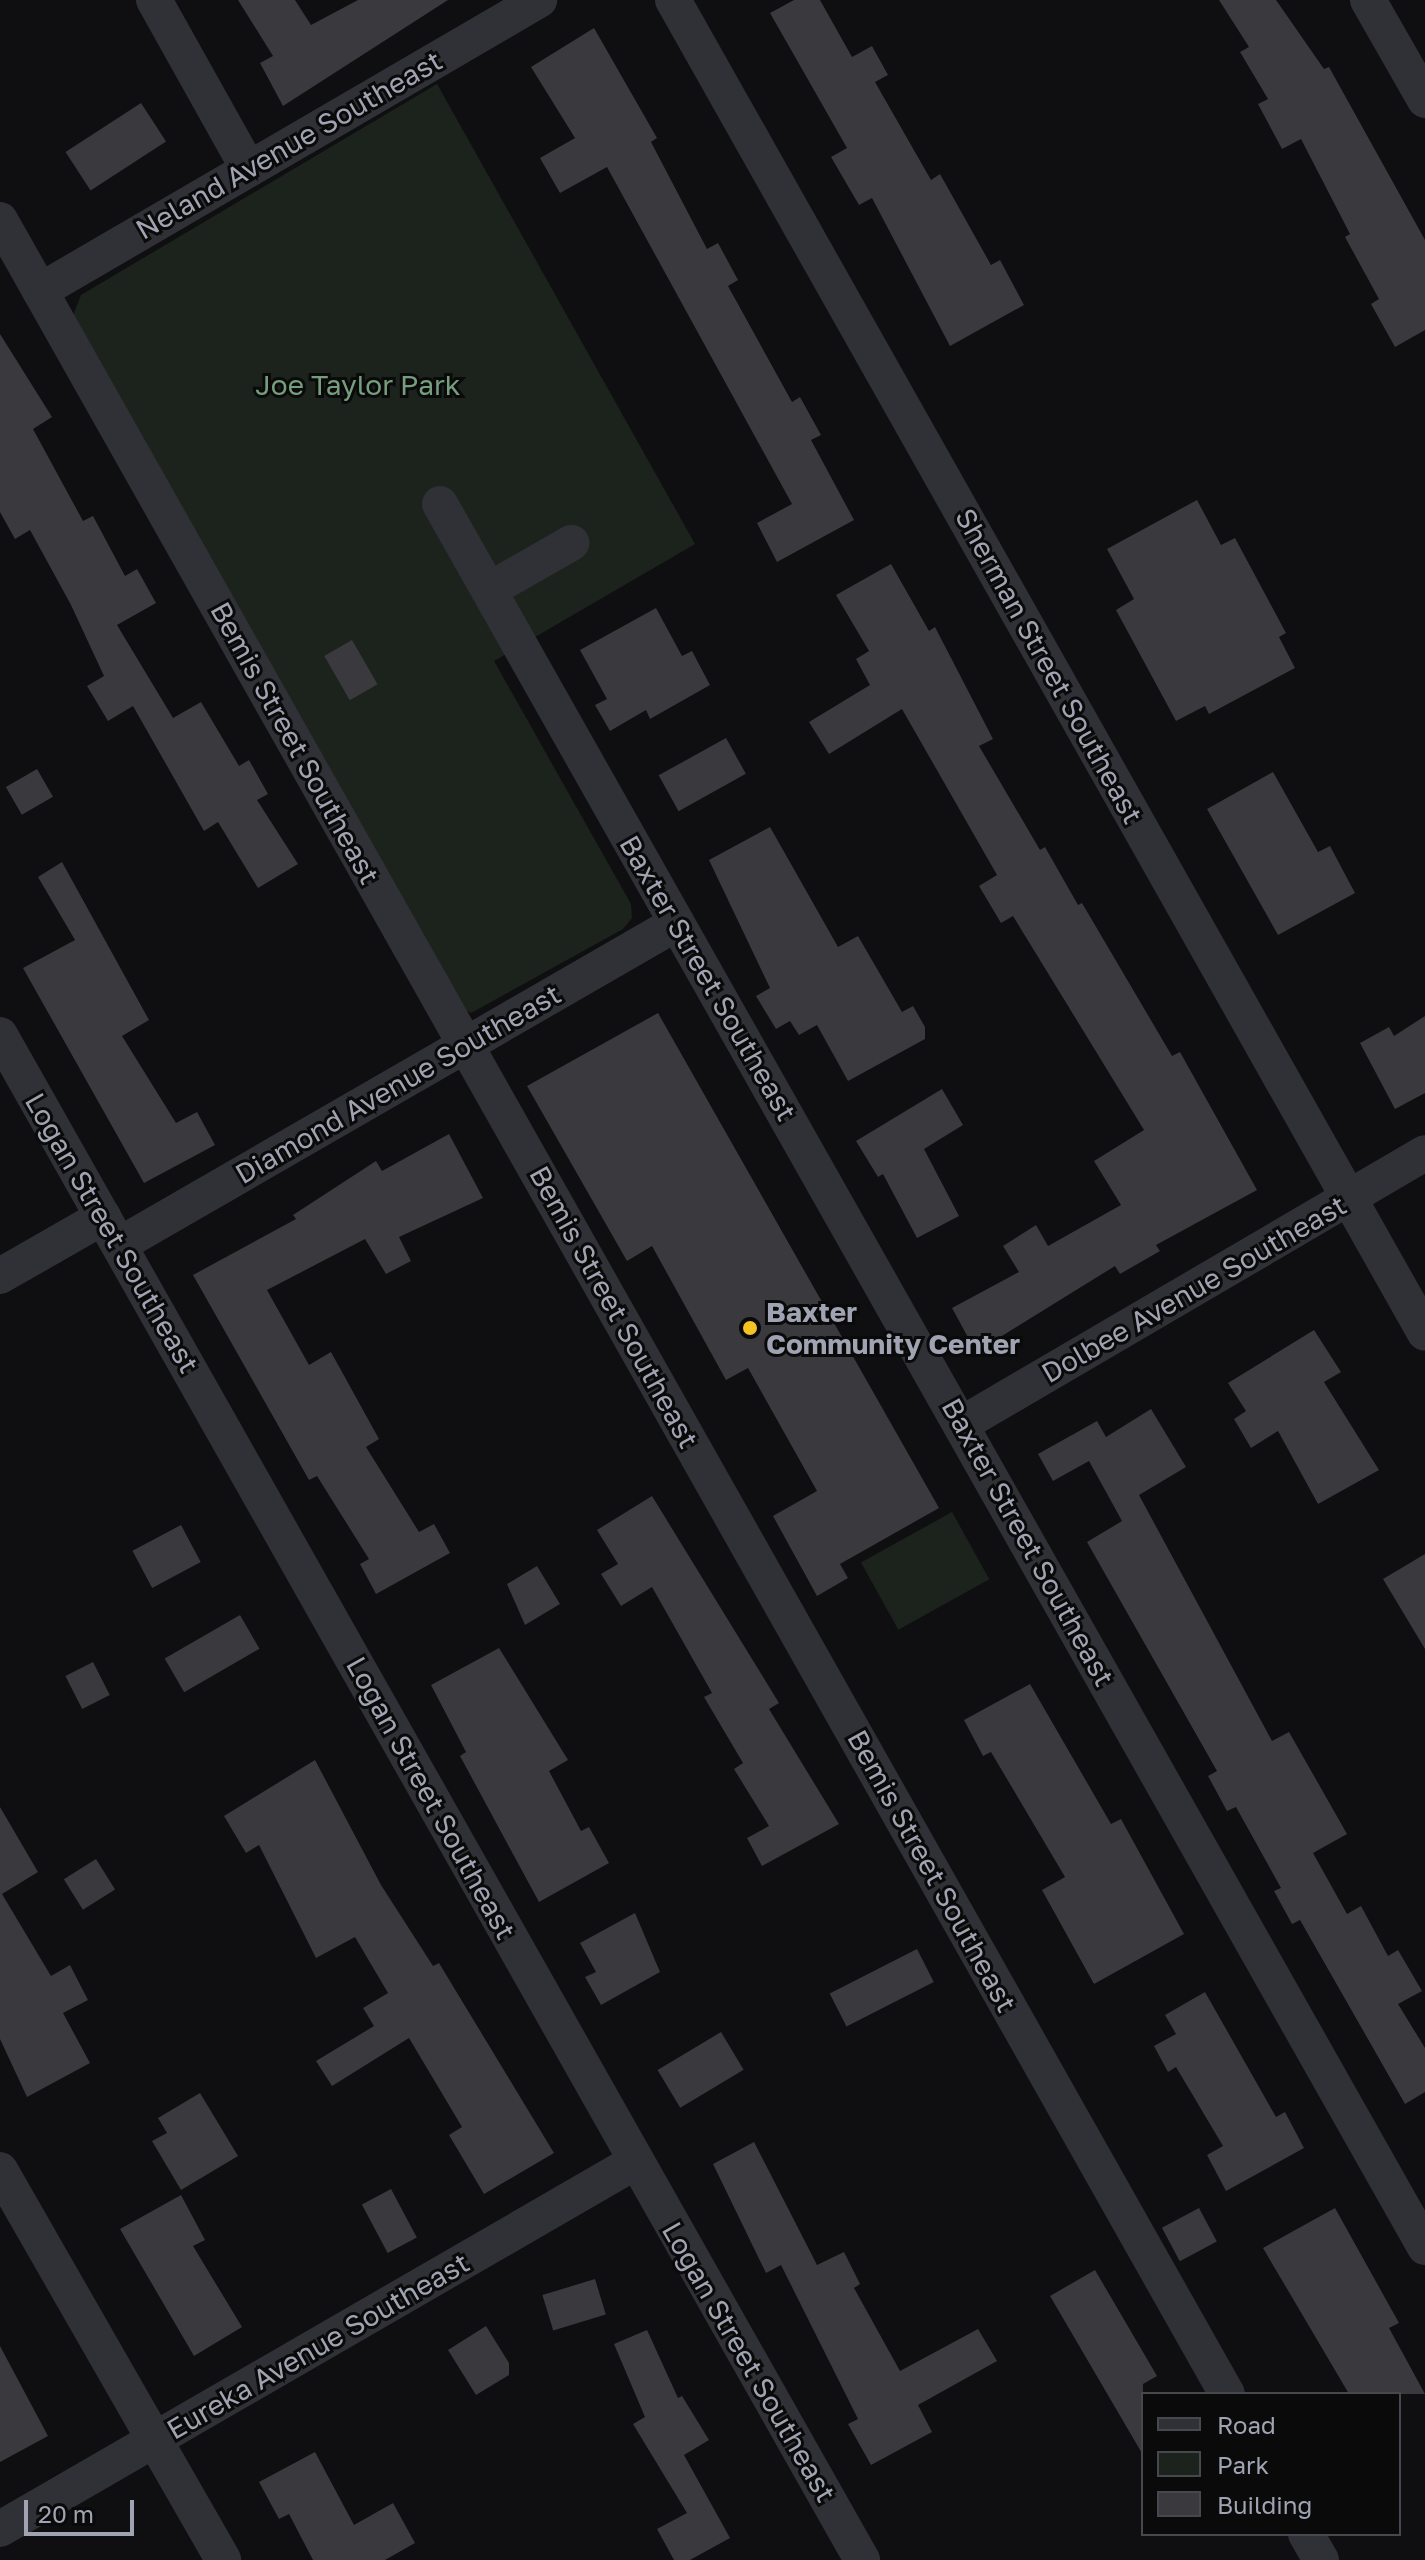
<!DOCTYPE html>
<html>
<head>
<meta charset="utf-8">
<style>
	body { margin:0 }
	#map { position:relative; width:1425px; height:2560px; overflow:hidden; background:#0f0f11; font-family:"Golos Text",sans-serif }
	div>[style] { position:absolute }
	.green>* { inset:0; background:#1c231d; transform-origin:0 0 }
	.building>* { inset:0; background:#39393e; transform-origin:0 0 }
	.minor>* { height:36px; margin:-18px; padding:0 18px; transform-origin:18px; border-radius:18px; background:#303136 }
	.dots>* { width:22px; height:22px; translate:-50% -50%; box-sizing:border-box; border:4px solid #0a0a0b; border-radius:50% }
	span { translate:-50% -50%; white-space:nowrap; text-align:center; line-height:1.15; -webkit-text-stroke:6px #0a0a0b; paint-order:stroke }
	.street-label { font-size:28px; color:#a0a4b2 }
	.park-label { font-size:28px; color:#769d7d }
	.poi-label { font-size:28px; color:#a0a4b2; font-weight:700 }
	.left { translate:0 -50%; text-align:left }
	.legend { position:absolute; left:1141px; top:2392px; width:260px; height:144px; box-sizing:border-box; background:#0a0a0b; border:2px solid #46484e; margin:0; padding:10px 14px; list-style:none; font-size:24px; color:#a0a4b2 }
	.legend li { display:flex; align-items:center; gap:16px; height:40px }
	.legend b { width:40px; border:2px solid #46484e }
	.scale { position:absolute; left:24px; top:2500px; width:110px; height:36px; box-sizing:border-box; border:4px solid #a0a4b2; border-top:0; padding-left:10px; font-size:24px; line-height:28px; white-space:nowrap; color:#a0a4b2; -webkit-text-stroke:6px #0a0a0b; paint-order:stroke }
</style>
</head>
<body>
<div id="map">
	<div class="green">
		<div style="clip-path:polygon(437px 84px,695px 544px,494px 661px,631px 904px,632px 918px,623px 929px,471px 1013px,462px 1008px,72px 318px,81px 295px)"></div>
		<div style="left:952px;top:1512px;width:77px;height:104px;rotate:61deg"></div>
	</div>
	<div class="building">
		<div style="clip-path:polygon(238px 0,295px 0,311px 25px,358px 0,448px 0,283px 106px,260px 63px,273px 56px)"></div>
		<div style="clip-path:polygon(794px 0,820px 0,852px 57px,872px 46px,888px 75px,875px 82px,931px 180px,940px 174px,991px 265px,1000px 260px,1024px 305px,950px 346px,872px 198px,859px 205px,831px 157px,847px 148px,770px 13px)"></div>
		<div style="clip-path:polygon(1219px 0,1276px 0,1324px 69px,1329px 67px,1425px 240px,1425px 330px,1395px 347px,1371px 304px,1379px 299px,1345px 237px,1350px 234px,1301px 139px,1282px 149px,1258px 104px,1268px 99px,1240px 52px,1249px 47px)"></div>
		<div style="clip-path:polygon(594px 28px,657px 138px,651px 142px,707px 249px,718px 243px,738px 280px,728px 286px,792px 402px,800px 397px,821px 435px,811px 440px,854px 520px,777px 562px,757px 523px,792px 504px,607px 167px,560px 193px,540px 158px,575px 138px,531px 67px)"></div>
		<div style="left:141px;top:103px;width:46px;height:90px;rotate:57deg"></div>
		<div style="clip-path:polygon(0 334px,52px 417px,33px 429px,83px 521px,93px 516px,125px 576px,137px 569px,156px 603px,117px 625px,173px 718px,201px 702px,239px 766px,249px 760px,268px 794px,257px 800px,298px 864px,258px 888px,218px 822px,204px 831px,133px 706px,108px 721px,87px 686px,104px 676px,71px 605px,30px 530px,15px 539px,0 512px)"></div>
		<div style="clip-path:polygon(1197px 500px,1221px 545px,1235px 538px,1286px 633px,1279px 637px,1295px 668px,1209px 714px,1205px 706px,1176px 721px,1116px 610px,1134px 599px,1107px 549px)"></div>
		<div style="clip-path:polygon(891px 564px,929px 631px,935px 627px,993px 739px,979px 746px,1040px 850px,1045px 847px,1078px 905px,1082px 903px,1172px 1056px,1180px 1052px,1257px 1190px,1156px 1245px,1160px 1251px,1120px 1274px,1115px 1266px,976px 1352px,952px 1308px,1019px 1272px,1003px 1246px,1036px 1225px,1048px 1246px,1121px 1205px,1094px 1161px,1144px 1130px,1013px 916px,1001px 923px,979px 886px,997px 875px,902px 709px,829px 754px,809px 722px,870px 685px,856px 659px,869px 651px,836px 595px)"></div>
		<div style="clip-path:polygon(656px 608px,682px 656px,692px 651px,710px 685px,650px 719px,646px 710px,610px 731px,595px 705px,607px 699px,580px 650px)"></div>
		<div style="left:352px;top:640px;width:51px;height:32px;rotate:60deg"></div>
		<div style="left:726px;top:738px;width:41px;height:77px;rotate:61deg"></div>
		<div style="left:37px;top:769px;width:32px;height:36px;rotate:60deg"></div>
		<div style="clip-path:polygon(1273px 772px,1318px 852px,1330px 846px,1355px 893px,1278px 935px,1207px 809px)"></div>
		<div style="clip-path:polygon(770px 827px,838px 947px,858px 936px,902px 1012px,913px 1006px,925px 1027px,925px 1039px,848px 1081px,817px 1025px,799px 1035px,790px 1021px,776px 1029px,756px 996px,770px 988px,709px 860px)"></div>
		<div style="clip-path:polygon(62px 862px,149px 1020px,122px 1036px,176px 1123px,197px 1112px,215px 1145px,144px 1183px,23px 968px,75px 940px,38px 877px)"></div>
		<div style="clip-path:polygon(658px 1013px,939px 1508px,840px 1564px,848px 1578px,817px 1596px,773px 1516px,817px 1491px,748px 1368px,726px 1380px,652px 1246px,627px 1261px,527px 1086px)"></div>
		<div style="clip-path:polygon(1425px 1016px,1425px 1093px,1395px 1109px,1360px 1043px,1389px 1027px,1394px 1036px)"></div>
		<div style="clip-path:polygon(942px 1089px,963px 1125px,924px 1149px,959px 1216px,917px 1238px,883px 1174px,878px 1177px,856px 1141px)"></div>
		<div style="clip-path:polygon(449px 1134px,483px 1198px,399px 1237px,411px 1261px,386px 1274px,365px 1239px,267px 1290px,309px 1365px,331px 1352px,379px 1439px,366px 1447px,419px 1532px,434px 1524px,450px 1553px,376px 1594px,360px 1564px,369px 1559px,317px 1476px,309px 1480px,193px 1275px,296px 1219px,293px 1215px,376px 1161px,382px 1171px)"></div>
		<div style="clip-path:polygon(1314px 1330px,1341px 1372px,1324px 1382px,1379px 1470px,1318px 1504px,1278px 1431px,1251px 1448px,1234px 1419px,1246px 1411px,1228px 1383px)"></div>
		<div style="clip-path:polygon(1151px 1409px,1186px 1467px,1139px 1495px,1272px 1741px,1289px 1732px,1347px 1834px,1313px 1853px,1347px 1914px,1361px 1906px,1388px 1956px,1398px 1950px,1422px 1991px,1398px 2004px,1425px 2048px,1425px 2092px,1405px 2104px,1300px 1920px,1292px 1924px,1274px 1891px,1281px 1888px,1236px 1807px,1227px 1811px,1208px 1776px,1217px 1771px,1087px 1542px,1122px 1521px,1089px 1461px,1053px 1481px,1038px 1454px,1097px 1421px,1106px 1437px)"></div>
		<div style="clip-path:polygon(652px 1496px,779px 1703px,769px 1709px,839px 1824px,762px 1866px,747px 1838px,769px 1826px,734px 1769px,743px 1763px,704px 1697px,712px 1693px,652px 1587px,621px 1606px,601px 1574px,618px 1564px,597px 1530px)"></div>
		<div style="left:181px;top:1525px;width:42px;height:55px;rotate:62deg"></div>
		<div style="clip-path:polygon(1425px 1554px,1425px 1649px,1383px 1579px)"></div>
		<div style="clip-path:polygon(537px 1566px,560px 1604px,525px 1625px,507px 1584px)"></div>
		<div style="left:240px;top:1615px;width:39px;height:87px;rotate:60deg"></div>
		<div style="clip-path:polygon(499px 1648px,568px 1760px,549px 1771px,581px 1831px,589px 1827px,609px 1863px,539px 1902px,460px 1756px,466px 1752px,431px 1685px)"></div>
		<div style="left:93px;top:1662px;width:37px;height:31px;rotate:63deg"></div>
		<div style="clip-path:polygon(1030px 1684px,1111px 1824px,1121px 1819px,1184px 1934px,1094px 1984px,1042px 1890px,1065px 1877px,991px 1752px,983px 1756px,964px 1720px)"></div>
		<div style="clip-path:polygon(315px 1760px,381px 1885px,433px 1966px,439px 1963px,554px 2153px,484px 2194px,449px 2135px,462px 2127px,409px 2038px,332px 2086px,316px 2061px,374px 2026px,363px 2008px,388px 1993px,355px 1937px,316px 1958px,259px 1845px,246px 1853px,224px 1816px)"></div>
		<div style="clip-path:polygon(0 1807px,38px 1872px,2px 1894px,51px 1976px,70px 1965px,88px 2000px,63px 2013px,90px 2063px,27px 2097px,0 2039px)"></div>
		<div style="left:96px;top:1859px;width:36px;height:38px;rotate:58deg"></div>
		<div style="clip-path:polygon(635px 1913px,660px 1972px,601px 2005px,585px 1977px,596px 1972px,580px 1943px)"></div>
		<div style="left:917px;top:1949px;width:37px;height:98px;rotate:63deg"></div>
		<div style="clip-path:polygon(1205px 1992px,1276px 2117px,1285px 2112px,1304px 2148px,1226px 2191px,1207px 2155px,1223px 2146px,1176px 2067px,1168px 2072px,1154px 2046px,1176px 2034px,1165px 2015px)"></div>
		<div style="left:721px;top:2032px;width:44px;height:74px;rotate:59deg"></div>
		<div style="clip-path:polygon(200px 2093px,238px 2156px,181px 2190px,152px 2141px,167px 2133px,158px 2118px)"></div>
		<div style="clip-path:polygon(754px 2142px,817px 2265px,844px 2252px,860px 2284px,854px 2288px,900px 2371px,978px 2329px,997px 2361px,918px 2405px,932px 2432px,871px 2465px,848px 2424px,858px 2419px,781px 2265px,766px 2273px,713px 2164px)"></div>
		<div style="left:391px;top:2189px;width:55px;height:33px;rotate:62deg"></div>
		<div style="clip-path:polygon(181px 2195px,205px 2240px,193px 2246px,242px 2327px,194px 2356px,120px 2229px)"></div>
		<div style="left:1199px;top:2208px;width:38px;height:42px;rotate:62deg"></div>
		<div style="clip-path:polygon(1335px 2208px,1399px 2323px,1389px 2328px,1425px 2394px,1349px 2394px,1263px 2248px)"></div>
		<div style="clip-path:polygon(1095px 2270px,1157px 2376px,1143px 2384px,1143px 2455px,1050px 2296px)"></div>
		<div style="left:595px;top:2279px;width:37px;height:55px;rotate:73deg"></div>
		<div style="clip-path:polygon(486px 2326px,509px 2363px,509px 2375px,476px 2395px,448px 2350px)"></div>
		<div style="clip-path:polygon(647px 2330px,678px 2398px,682px 2396px,709px 2440px,684px 2455px,730px 2538px,690px 2560px,674px 2560px,657px 2529px,687px 2513px,633px 2424px,645px 2417px,614px 2344px)"></div>
		<div style="clip-path:polygon(0 2346px,48px 2436px,0 2462px)"></div>
		<div style="clip-path:polygon(315px 2452px,354px 2525px,393px 2503px,415px 2543px,385px 2560px,313px 2560px,289px 2514px,279px 2519px,259px 2482px)"></div>
	</div>
	<div class="minor">
		<div style="left:154px;top:0;width:193px;rotate:60.8deg"></div>
		<div style="left:673px;top:0;width:1530px;rotate:60.57deg"></div>
		<div style="left:1368px;top:0;width:115px;rotate:60.3deg"></div>
		<div style="left:0;top:220px;width:2496px;rotate:60.56deg"></div>
		<div style="left:40px;top:291px;width:578px;rotate:-30.25deg"></div>
		<div style="left:440px;top:504px;width:2002px;rotate:60.53deg"></div>
		<div style="left:489px;top:590px;width:95px;rotate:-29.8deg"></div>
		<div style="left:0;top:1035px;width:1752px;rotate:60.52deg"></div>
		<div style="left:119px;top:1245px;width:644px;rotate:-29.99deg"></div>
		<div style="left:0;top:1276px;width:119px;rotate:-29.8deg"></div>
		<div style="left:962px;top:1424px;width:536px;rotate:-30.34deg"></div>
		<div style="left:0;top:2170px;width:449px;rotate:60.2deg"></div>
		<div style="left:0;top:2529px;width:733px;rotate:-30.03deg"></div>
		<div style="left:1306px;top:2534px;width:30px;rotate:60deg"></div>
	</div>
	<div class="dots">
		<div style="left:750px;top:1328px;background:#f3c225"></div>
	</div>
	<div class="street-label">
		<span style="left:289px;top:145px;rotate:-30deg">Neland Avenue Southeast</span>
		<span style="left:1049px;top:666px;rotate:61deg">Sherman Street Southeast</span>
		<span style="left:295px;top:743px;rotate:61deg">Bemis Street Southeast</span>
		<span style="left:708px;top:978px;rotate:60deg">Baxter Street Southeast</span>
		<span style="left:398px;top:1084px;rotate:-30deg">Diamond Avenue Southeast</span>
		<span style="left:112px;top:1233px;rotate:60deg">Logan Street Southeast</span>
		<span style="left:1194px;top:1289px;rotate:-30deg">Dolbee Avenue Southeast</span>
		<span style="left:614px;top:1307px;rotate:61deg">Bemis Street Southeast</span>
		<span style="left:1028px;top:1542px;rotate:61deg">Baxter Street Southeast</span>
		<span style="left:431px;top:1798px;rotate:61deg">Logan Street Southeast</span>
		<span style="left:932px;top:1871px;rotate:61deg">Bemis Street Southeast</span>
		<span style="left:318px;top:2346px;rotate:-30deg">Eureka Avenue Southeast</span>
		<span style="left:749px;top:2362px;rotate:60deg">Logan Street Southeast</span>
	</div>
	<div class="park-label">
		<span style="left:358px;top:385px">Joe Taylor Park</span>
	</div>
	<div class="poi-label">
		<span class="left" style="left:766px;top:1328px">Baxter<br>Community Center</span>
	</div>
	<ul class="legend">
	<li><b style="height:10px;background:#303136"></b>Road</li>
	<li><b style="height:22px;background:#1c231d"></b>Park</li>
	<li><b style="height:22px;background:#39393e"></b>Building</li>
	</ul>
	<div class="scale">20 m</div>
</div>
</body>
</html>
